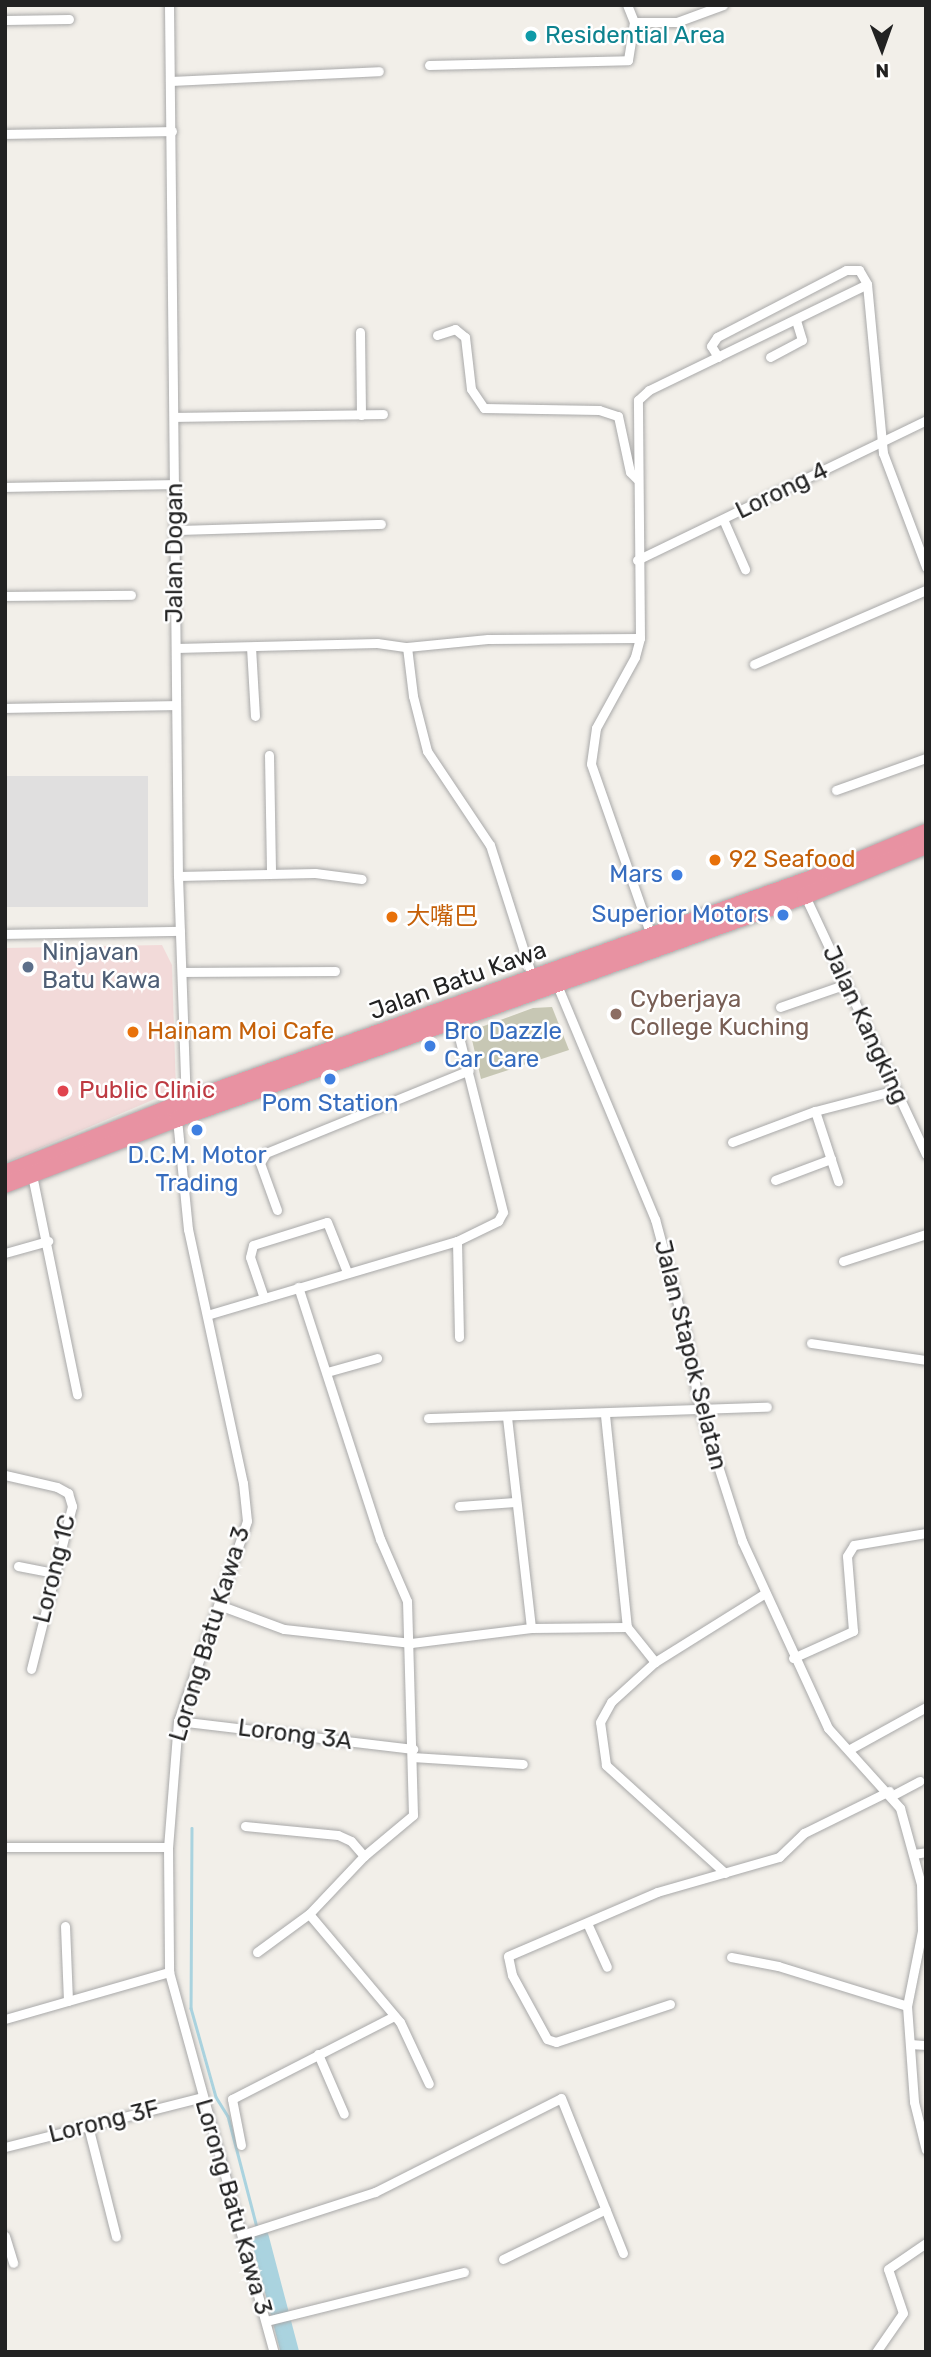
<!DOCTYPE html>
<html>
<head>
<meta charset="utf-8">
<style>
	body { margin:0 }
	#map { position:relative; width:931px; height:2357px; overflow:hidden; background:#f2efe9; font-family:Rubik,"Noto Sans SC",sans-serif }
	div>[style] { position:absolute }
	.residential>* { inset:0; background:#e0dfdf; transform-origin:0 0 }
	.commercial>* { inset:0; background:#f2dad9 }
	.construction>* { inset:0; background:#c7c7b4 }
	.stream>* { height:2.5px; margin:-1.25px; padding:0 1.25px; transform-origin:1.25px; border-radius:1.25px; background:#aad3df }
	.river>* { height:18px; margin:-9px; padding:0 9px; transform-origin:9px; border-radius:9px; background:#aad3df }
	.roads { filter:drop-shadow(0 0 2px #a9a9a9) drop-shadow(0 0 2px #a9a9a9) }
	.street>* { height:9px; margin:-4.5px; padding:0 4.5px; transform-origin:4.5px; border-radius:4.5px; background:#fff }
	.highway>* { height:16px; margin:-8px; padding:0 8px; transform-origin:8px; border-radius:8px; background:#e892a2 }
	.dots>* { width:19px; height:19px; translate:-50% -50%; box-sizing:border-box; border:4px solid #fff; border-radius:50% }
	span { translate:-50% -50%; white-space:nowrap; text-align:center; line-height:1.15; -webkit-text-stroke:5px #fff; paint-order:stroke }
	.culture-label { font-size:24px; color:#0d838f }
	.left { translate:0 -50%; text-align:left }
	.street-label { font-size:24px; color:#222 }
	.food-label { font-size:24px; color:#c56008 }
	.shop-label { font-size:24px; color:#366cbe }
	.right { translate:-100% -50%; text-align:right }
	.service-label { font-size:24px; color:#4e5e75 }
	.education-label { font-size:24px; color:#785e54 }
	.health-label { font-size:24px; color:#be3a42 }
	.frame { position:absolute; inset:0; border:7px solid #222; pointer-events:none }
	.north { position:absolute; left:847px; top:14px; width:70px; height:70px; -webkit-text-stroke:5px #fff; paint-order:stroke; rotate:179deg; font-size:19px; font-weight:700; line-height:28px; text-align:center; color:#222 }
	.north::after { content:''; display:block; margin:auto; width:24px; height:32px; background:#222; clip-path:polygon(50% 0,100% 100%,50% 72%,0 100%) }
</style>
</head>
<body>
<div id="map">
	<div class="residential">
		<div style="left:5px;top:776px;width:143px;height:131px"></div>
	</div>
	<div class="commercial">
		<div style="clip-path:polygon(162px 945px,172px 965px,176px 1090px,5px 1163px,5px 948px)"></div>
	</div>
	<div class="construction">
		<div style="clip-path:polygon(552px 1007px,569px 1050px,481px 1079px,470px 1031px,533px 1008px)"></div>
	</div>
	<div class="stream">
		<div style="left:192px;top:1828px;width:180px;rotate:90.3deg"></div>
		<div style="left:191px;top:2008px;width:92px;rotate:74.3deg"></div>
		<div style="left:216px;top:2097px;width:22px;rotate:58deg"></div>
		<div style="left:228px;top:2116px;width:115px;rotate:75.4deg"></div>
	</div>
	<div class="river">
		<div style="left:260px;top:2238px;width:118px;rotate:75.3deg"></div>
	</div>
	<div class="roads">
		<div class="street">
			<div style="left:169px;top:5px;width:871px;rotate:89.41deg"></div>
			<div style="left:178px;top:876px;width:225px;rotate:88deg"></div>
			<div style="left:5px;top:20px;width:64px;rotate:-0.9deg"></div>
			<div style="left:634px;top:22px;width:43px"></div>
			<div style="left:677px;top:22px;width:49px;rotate:-20.3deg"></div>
			<div style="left:429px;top:65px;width:199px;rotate:-1.4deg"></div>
			<div style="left:628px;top:60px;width:38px;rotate:-81deg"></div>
			<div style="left:634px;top:22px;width:18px;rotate:-112deg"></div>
			<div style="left:170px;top:81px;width:209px;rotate:-2.7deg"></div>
			<div style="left:5px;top:134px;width:167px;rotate:-1deg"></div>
			<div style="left:360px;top:332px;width:83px;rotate:89.3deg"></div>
			<div style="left:437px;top:335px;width:19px;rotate:-18deg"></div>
			<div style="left:455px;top:329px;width:13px;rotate:39deg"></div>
			<div style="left:465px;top:337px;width:52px;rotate:83.4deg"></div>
			<div style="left:471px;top:389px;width:23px;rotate:56deg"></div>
			<div style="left:484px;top:408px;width:115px;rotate:1deg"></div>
			<div style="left:599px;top:410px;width:20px;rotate:18deg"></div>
			<div style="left:618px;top:416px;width:57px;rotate:77.9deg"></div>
			<div style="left:630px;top:472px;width:10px;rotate:45deg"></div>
			<div style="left:718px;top:357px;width:13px;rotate:-122deg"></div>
			<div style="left:711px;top:346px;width:11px;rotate:-56deg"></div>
			<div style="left:717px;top:337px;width:145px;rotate:-27.4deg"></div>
			<div style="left:846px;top:270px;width:13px"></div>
			<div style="left:859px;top:270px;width:16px;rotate:60deg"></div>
			<div style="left:770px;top:357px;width:36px;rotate:-28deg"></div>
			<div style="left:802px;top:340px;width:21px;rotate:-107deg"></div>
			<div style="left:174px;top:417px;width:209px;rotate:-0.8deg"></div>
			<div style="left:5px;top:487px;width:170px;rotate:-1deg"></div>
			<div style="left:723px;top:519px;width:55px;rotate:66.3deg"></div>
			<div style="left:175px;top:530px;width:206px;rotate:-1.7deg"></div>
			<div style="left:637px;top:560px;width:321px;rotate:-25.8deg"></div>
			<div style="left:5px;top:596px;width:126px;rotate:-0.5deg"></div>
			<div style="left:640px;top:638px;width:20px;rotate:105deg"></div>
			<div style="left:635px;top:657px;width:81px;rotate:118.8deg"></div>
			<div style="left:596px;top:728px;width:36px;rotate:98deg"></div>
			<div style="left:591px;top:764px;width:181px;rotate:70.7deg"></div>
			<div style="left:251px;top:647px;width:69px;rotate:86.7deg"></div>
			<div style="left:407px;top:647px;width:81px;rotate:-5.6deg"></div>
			<div style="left:488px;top:639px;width:152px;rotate:-0.4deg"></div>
			<div style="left:640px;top:638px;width:238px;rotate:-90.5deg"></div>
			<div style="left:638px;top:400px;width:15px;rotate:-42deg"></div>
			<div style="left:649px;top:390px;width:242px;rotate:-25.9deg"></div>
			<div style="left:867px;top:284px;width:170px;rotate:84.6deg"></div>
			<div style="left:883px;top:453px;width:122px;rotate:69.3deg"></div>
			<div style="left:176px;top:648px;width:201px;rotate:-1.4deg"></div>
			<div style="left:377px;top:643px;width:30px;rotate:8deg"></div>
			<div style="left:407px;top:647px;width:49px;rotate:83deg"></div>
			<div style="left:413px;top:696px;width:57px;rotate:75.7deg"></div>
			<div style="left:427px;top:751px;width:113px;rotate:56.2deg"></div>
			<div style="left:490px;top:845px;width:139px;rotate:72.3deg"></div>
			<div style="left:754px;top:664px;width:187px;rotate:-23.3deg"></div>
			<div style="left:5px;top:708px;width:171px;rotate:-1deg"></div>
			<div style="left:269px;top:755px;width:117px;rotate:89deg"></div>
			<div style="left:836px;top:790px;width:96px;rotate:-19.6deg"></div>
			<div style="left:178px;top:876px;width:137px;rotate:-1.3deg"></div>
			<div style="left:315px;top:873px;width:47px;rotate:7.3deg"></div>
			<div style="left:805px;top:896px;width:285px;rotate:64.9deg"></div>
			<div style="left:5px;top:934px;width:175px;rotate:-1deg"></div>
			<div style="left:182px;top:972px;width:153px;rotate:-0.4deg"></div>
			<div style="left:557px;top:985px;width:254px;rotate:67.3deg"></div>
			<div style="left:655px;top:1219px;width:119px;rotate:74.9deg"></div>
			<div style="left:686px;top:1334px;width:77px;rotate:79.6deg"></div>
			<div style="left:700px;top:1410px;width:138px;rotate:72.2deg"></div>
			<div style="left:742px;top:1541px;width:206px;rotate:65.3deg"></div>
			<div style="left:828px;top:1728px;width:108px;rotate:48deg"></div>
			<div style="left:900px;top:1808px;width:79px;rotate:74.6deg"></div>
			<div style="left:921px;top:1884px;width:47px;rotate:88.8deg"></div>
			<div style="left:922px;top:1931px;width:76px;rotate:101.3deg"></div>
			<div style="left:907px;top:2006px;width:96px;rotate:85.8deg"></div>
			<div style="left:914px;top:2102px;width:49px;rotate:76deg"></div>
			<div style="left:780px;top:1007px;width:68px;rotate:-19deg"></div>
			<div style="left:815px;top:1111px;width:74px;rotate:71.8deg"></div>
			<div style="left:177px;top:1119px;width:111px;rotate:84.3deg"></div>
			<div style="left:188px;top:1229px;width:260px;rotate:77.8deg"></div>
			<div style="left:243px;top:1483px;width:38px;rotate:84deg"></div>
			<div style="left:247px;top:1521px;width:212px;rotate:109deg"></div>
			<div style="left:178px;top:1721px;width:126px;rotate:94.5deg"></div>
			<div style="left:168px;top:1847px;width:125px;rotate:89.5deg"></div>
			<div style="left:169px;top:1972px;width:394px;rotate:74.6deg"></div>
			<div style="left:732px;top:1142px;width:89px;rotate:-20.5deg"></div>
			<div style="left:815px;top:1111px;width:84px;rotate:-14.5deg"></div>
			<div style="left:32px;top:1175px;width:224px;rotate:78.4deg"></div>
			<div style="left:775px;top:1180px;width:60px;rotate:-20.6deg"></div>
			<div style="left:277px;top:1210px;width:50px;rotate:-109.9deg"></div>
			<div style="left:260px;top:1163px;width:12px;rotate:-59deg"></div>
			<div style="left:266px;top:1153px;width:219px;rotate:-22.2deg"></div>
			<div style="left:457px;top:1241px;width:96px;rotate:88.8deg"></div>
			<div style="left:5px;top:1253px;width:45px;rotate:-15.6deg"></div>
			<div style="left:843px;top:1261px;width:87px;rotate:-18deg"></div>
			<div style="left:264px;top:1298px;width:43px;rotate:-108.9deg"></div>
			<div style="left:250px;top:1257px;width:12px;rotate:-76deg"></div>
			<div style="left:253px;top:1245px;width:77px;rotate:-17.3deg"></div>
			<div style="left:327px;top:1222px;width:54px;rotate:68.2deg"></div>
			<div style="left:207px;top:1315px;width:261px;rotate:-16.5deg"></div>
			<div style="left:457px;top:1241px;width:46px;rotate:-26deg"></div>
			<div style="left:498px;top:1221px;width:10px;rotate:-61deg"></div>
			<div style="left:503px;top:1212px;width:197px;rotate:-104.1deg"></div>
			<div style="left:811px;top:1343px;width:116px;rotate:8.4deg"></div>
			<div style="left:327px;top:1372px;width:52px;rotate:-15.6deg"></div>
			<div style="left:605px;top:1415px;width:213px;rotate:84.1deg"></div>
			<div style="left:507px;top:1417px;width:212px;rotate:83.5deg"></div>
			<div style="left:428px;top:1418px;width:339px;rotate:-1.9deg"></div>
			<div style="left:5px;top:1475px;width:53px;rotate:13deg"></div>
			<div style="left:57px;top:1487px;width:13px;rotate:29deg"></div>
			<div style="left:68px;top:1493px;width:14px;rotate:73deg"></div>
			<div style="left:72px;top:1506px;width:168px;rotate:104.1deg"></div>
			<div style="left:459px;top:1506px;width:56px;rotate:-4.1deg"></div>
			<div style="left:18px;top:1566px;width:36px;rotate:11deg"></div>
			<div style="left:219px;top:1605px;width:69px;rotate:20.3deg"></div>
			<div style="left:284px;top:1629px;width:128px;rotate:6.3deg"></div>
			<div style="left:411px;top:1643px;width:121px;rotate:-7.1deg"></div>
			<div style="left:531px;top:1628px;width:96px;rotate:-0.6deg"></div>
			<div style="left:627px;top:1627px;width:45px;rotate:51.3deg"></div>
			<div style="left:793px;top:1658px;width:66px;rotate:-24.2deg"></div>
			<div style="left:853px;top:1631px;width:75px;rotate:-94.6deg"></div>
			<div style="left:847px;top:1556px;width:13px;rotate:-58deg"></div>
			<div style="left:854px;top:1545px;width:73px;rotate:-9.5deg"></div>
			<div style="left:178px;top:1721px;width:237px;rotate:6.8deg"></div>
			<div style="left:850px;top:1749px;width:87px;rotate:-28.9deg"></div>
			<div style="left:412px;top:1757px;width:111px;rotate:3.6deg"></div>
			<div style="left:893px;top:1795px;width:30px;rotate:-28deg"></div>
			<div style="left:245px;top:1826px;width:93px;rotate:5.5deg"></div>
			<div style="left:338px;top:1835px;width:14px;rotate:25deg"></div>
			<div style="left:351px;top:1841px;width:20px;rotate:49deg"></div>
			<div style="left:5px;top:1847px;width:163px"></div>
			<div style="left:914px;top:1854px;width:12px;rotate:-9deg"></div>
			<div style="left:725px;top:1873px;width:161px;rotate:-137.8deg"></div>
			<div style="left:606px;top:1765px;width:43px;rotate:-97.9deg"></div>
			<div style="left:600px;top:1722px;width:23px;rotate:-61deg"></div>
			<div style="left:611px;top:1702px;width:59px;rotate:-42.3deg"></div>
			<div style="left:655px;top:1662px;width:128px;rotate:-32deg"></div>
			<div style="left:309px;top:1914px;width:141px;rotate:49.9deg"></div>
			<div style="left:400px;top:2022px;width:68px;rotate:64.9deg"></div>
			<div style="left:587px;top:1923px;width:48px;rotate:65.6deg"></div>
			<div style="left:65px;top:1926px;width:75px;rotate:87.7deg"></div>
			<div style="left:257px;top:1952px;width:64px;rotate:-36.2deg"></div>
			<div style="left:309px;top:1914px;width:80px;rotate:-46.5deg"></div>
			<div style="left:364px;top:1856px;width:64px;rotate:-39.9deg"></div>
			<div style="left:413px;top:1815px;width:214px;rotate:-91.6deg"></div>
			<div style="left:407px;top:1601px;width:68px;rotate:-113.5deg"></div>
			<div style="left:380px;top:1539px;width:265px;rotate:-108deg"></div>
			<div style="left:731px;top:1957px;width:48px;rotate:10.8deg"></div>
			<div style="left:778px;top:1966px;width:135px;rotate:17.2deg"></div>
			<div style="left:670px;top:2004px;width:120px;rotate:161.6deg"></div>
			<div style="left:556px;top:2042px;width:9px;rotate:-162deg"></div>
			<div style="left:547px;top:2039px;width:73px;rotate:-118.7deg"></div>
			<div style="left:512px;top:1975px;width:19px;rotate:-102deg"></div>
			<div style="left:508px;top:1956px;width:162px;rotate:-23.2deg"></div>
			<div style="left:657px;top:1892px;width:127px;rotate:-16deg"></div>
			<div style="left:779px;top:1857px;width:35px;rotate:-44deg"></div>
			<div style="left:804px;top:1833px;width:95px;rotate:-26.3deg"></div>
			<div style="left:5px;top:2019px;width:171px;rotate:-16deg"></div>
			<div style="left:910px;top:2044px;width:16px;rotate:4deg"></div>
			<div style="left:318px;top:2054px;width:65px;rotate:66.6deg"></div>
			<div style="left:88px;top:2126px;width:114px;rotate:75.8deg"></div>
			<div style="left:241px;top:2145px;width:47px;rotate:-101.1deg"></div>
			<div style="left:232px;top:2099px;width:180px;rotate:-27.1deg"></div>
			<div style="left:5px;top:2147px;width:203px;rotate:-14.2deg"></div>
			<div style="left:242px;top:2235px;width:140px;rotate:-17.9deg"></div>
			<div style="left:375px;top:2192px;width:208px;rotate:-26.8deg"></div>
			<div style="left:561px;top:2098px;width:167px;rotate:68.2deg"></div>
			<div style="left:5px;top:2236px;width:28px;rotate:73deg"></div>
			<div style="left:503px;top:2259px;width:114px;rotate:-25.9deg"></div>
			<div style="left:266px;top:2321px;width:204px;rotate:-13.9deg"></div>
			<div style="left:876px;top:2352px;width:47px;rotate:-55.3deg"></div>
			<div style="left:903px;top:2313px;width:46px;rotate:-108.8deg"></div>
			<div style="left:888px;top:2269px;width:46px;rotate:-34.4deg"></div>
		</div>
		<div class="highway">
			<div style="left:5px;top:1173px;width:195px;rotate:-21.7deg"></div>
			<div style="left:186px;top:1101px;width:683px;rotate:-19.6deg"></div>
			<div style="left:829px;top:872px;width:105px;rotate:-22.4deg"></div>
			<div style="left:5px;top:1185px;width:184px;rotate:-21deg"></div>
			<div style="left:177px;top:1119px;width:666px;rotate:-19.55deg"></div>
			<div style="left:805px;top:896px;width:131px;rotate:-22.5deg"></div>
		</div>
	</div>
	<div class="dots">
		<div style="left:531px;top:36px;background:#0f9aa8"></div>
		<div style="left:715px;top:860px;background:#e8710a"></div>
		<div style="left:677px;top:875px;background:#3f7fe0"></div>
		<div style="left:783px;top:915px;background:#3f7fe0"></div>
		<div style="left:392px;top:917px;background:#e8710a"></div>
		<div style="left:28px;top:967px;background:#5c6f8a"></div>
		<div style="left:616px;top:1014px;background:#8d6e63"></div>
		<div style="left:133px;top:1032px;background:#e8710a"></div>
		<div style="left:430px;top:1046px;background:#3f7fe0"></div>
		<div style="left:330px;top:1079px;background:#3f7fe0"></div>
		<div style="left:63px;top:1091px;background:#e0444e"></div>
		<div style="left:197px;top:1130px;background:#3f7fe0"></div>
	</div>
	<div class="culture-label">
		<span class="left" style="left:545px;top:36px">Residential Area</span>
	</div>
	<div class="street-label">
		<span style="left:782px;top:491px;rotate:-26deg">Lorong 4</span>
		<span style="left:175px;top:553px;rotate:-90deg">Jalan Dogan</span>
		<span style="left:458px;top:981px;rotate:-20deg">Jalan Batu Kawa</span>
		<span style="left:865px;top:1025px;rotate:65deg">Jalan Kangking</span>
		<span style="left:690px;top:1355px;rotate:76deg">Jalan Stapok Selatan</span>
		<span style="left:55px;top:1569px;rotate:-76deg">Lorong 1C</span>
		<span style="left:210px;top:1634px;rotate:-73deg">Lorong Batu Kawa 3</span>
		<span style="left:295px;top:1735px;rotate:7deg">Lorong 3A</span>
		<span style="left:104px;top:2122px;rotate:-14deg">Lorong 3F</span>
		<span style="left:233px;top:2207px;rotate:74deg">Lorong Batu Kawa 3</span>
	</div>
	<div class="food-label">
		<span class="left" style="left:729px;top:860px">92 Seafood</span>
		<span class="left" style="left:406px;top:917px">大嘴巴</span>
		<span class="left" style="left:147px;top:1032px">Hainam Moi Cafe</span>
	</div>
	<div class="shop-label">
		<span class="right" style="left:663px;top:875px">Mars</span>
		<span class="right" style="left:769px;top:915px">Superior Motors</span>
		<span class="left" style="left:444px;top:1046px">Bro Dazzle<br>Car Care</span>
		<span style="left:330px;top:1104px">Pom Station</span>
		<span style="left:197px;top:1170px">D.C.M. Motor<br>Trading</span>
	</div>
	<div class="service-label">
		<span class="left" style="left:42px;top:967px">Ninjavan<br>Batu Kawa</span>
	</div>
	<div class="education-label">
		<span class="left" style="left:630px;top:1014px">Cyberjaya<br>College Kuching</span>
	</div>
	<div class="health-label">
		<span class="left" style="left:79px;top:1091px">Public Clinic</span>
	</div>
	<div class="frame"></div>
	<div class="north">N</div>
</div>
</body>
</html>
